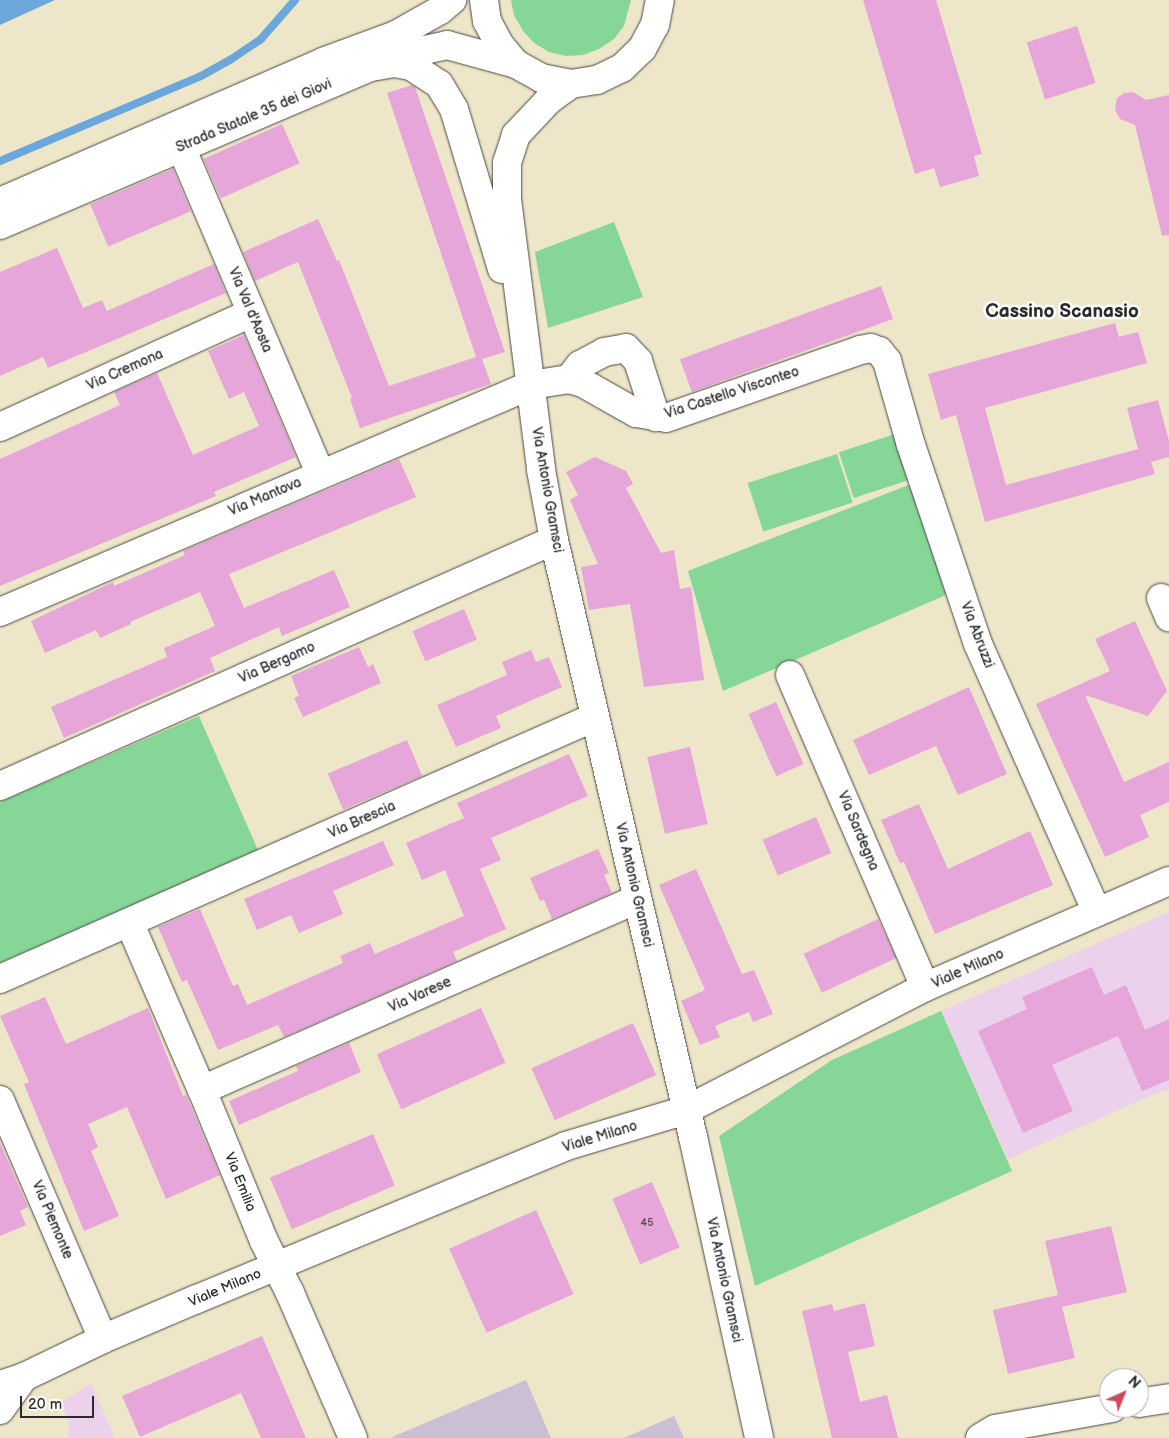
<!DOCTYPE html>
<html>
<head>
<meta charset="utf-8">
<style>
	body { margin:0 }
	#map { position:relative; width:1169px; height:1438px; overflow:hidden; background:#ede6c9; font-family:"Balsamiq Sans",sans-serif }
	div>[style] { position:absolute }
	.built>* { inset:0; background:#ebd1eb }
	.industrial>* { inset:0; background:#cbbfd5 }
	.green>* { inset:0; background:#86d797; transform-origin:0 0 }
	.water>* { inset:0; background:#6ca7dc }
	.stream>* { height:8px; margin:-4px; padding:0 4px; transform-origin:4px; border-radius:4px; background:#6ca7dc }
	.building>* { inset:0; background:#e6a6da; transform-origin:0 0 }
	.roads { filter:drop-shadow(0 0 1px #484743) drop-shadow(0 0 1px #484743) }
	.minor>* { height:28px; margin:-14px; padding:0 14px; transform-origin:14px; border-radius:14px; background:#fff }
	.major>* { height:28px; margin:-14px; padding:0 14px; transform-origin:14px; border-radius:14px; background:#fff }
	span { translate:-50% -50%; white-space:nowrap; text-align:center; line-height:1.15; -webkit-text-stroke:5px #fff; paint-order:stroke }
	.number-label { font-size:11px; color:#5a4a57 }
	.number-label span { -webkit-text-stroke-width:0 }
	.street-label { font-size:14px; color:#2b2b2b }
	.district-label { font-size:19px; color:#2b2b2b; font-weight:700 }
	.north { position:absolute; left:1099px; top:1368px; width:50px; height:50px; box-sizing:border-box; background:#fff; border:1px solid #aaa; border-radius:50%; rotate:44deg; font-size:14px; font-weight:700; line-height:20px; text-align:center; color:#2b2b2b }
	.north::after { content:''; display:block; margin:auto; width:18px; height:22px; background:#d1495b; clip-path:polygon(50% 0,100% 100%,50% 72%,0 100%) }
	.scale { position:absolute; left:20px; top:1396px; width:74px; height:22px; box-sizing:border-box; border:2px solid #2b2b2b; border-top:0; padding-left:6px; font-size:15px; line-height:18px; white-space:nowrap; color:#2b2b2b; -webkit-text-stroke:4px #fff; paint-order:stroke }
</style>
</head>
<body>
<div id="map">
	<div class="built">
		<div style="clip-path:polygon(1169px 912px,1169px 1092px,1164px 1090px,1008px 1159px,941px 1011px)"></div>
		<div style="clip-path:polygon(91px 1384px,115px 1438px,67px 1438px,70px 1425px,61px 1402px)"></div>
	</div>
	<div class="industrial">
		<div style="clip-path:polygon(526px 1380px,551px 1438px,390px 1438px)"></div>
		<div style="clip-path:polygon(674px 1416px,684px 1438px,624px 1438px)"></div>
	</div>
	<div class="green">
		<div style="clip-path:polygon(511px 0,631px 0,624px 26px,614px 39px,599px 49px,583px 55px,566px 56px,549px 52px,534px 43px,523px 31px,514px 15px)"></div>
		<div style="clip-path:polygon(614px 222px,643px 297px,548px 328px,535px 252px)"></div>
		<div style="left:895px;top:434px;width:48px;height:59px;rotate:72deg"></div>
		<div style="left:837px;top:454px;width:51px;height:94px;rotate:72deg"></div>
		<div style="clip-path:polygon(911px 484px,946px 595px,723px 691px,688px 571px)"></div>
		<div style="clip-path:polygon(199px 716px,258px 850px,0 963px,0 802px)"></div>
		<div style="clip-path:polygon(941px 1011px,1012px 1171px,755px 1286px,719px 1136px,832px 1060px)"></div>
	</div>
	<div class="water">
		<div style="clip-path:polygon(0 0,55px 0,0 25px)"></div>
	</div>
	<div class="stream">
		<div style="left:0;top:161px;width:218px;rotate:-22.9deg"></div>
		<div style="left:201px;top:76px;width:33px;rotate:-29deg"></div>
		<div style="left:230px;top:60px;width:37px;rotate:-34deg"></div>
		<div style="left:261px;top:39px;width:52px;rotate:-48.9deg"></div>
	</div>
	<div class="building">
		<div style="clip-path:polygon(863px 0,936px 0,982px 154px,974px 156px,979px 176px,940px 187px,934px 168px,915px 174px)"></div>
		<div style="left:1077px;top:26px;width:60px;height:53px;rotate:72deg"></div>
		<div style="clip-path:polygon(412px 85px,415px 87px,505px 352px,482px 359px,491px 384px,360px 428px,350px 399px,352px 398px,298px 262px,255px 281px,243px 252px,318px 219px,337px 261px,339px 260px,389px 386px,476px 357px,387px 93px)"></div>
		<div style="clip-path:polygon(1133px 92px,1146px 100px,1169px 95px,1169px 235px,1162px 236px,1135px 125px,1120px 119px,1115px 110px,1117px 98px,1124px 93px)"></div>
		<div style="left:282px;top:124px;width:43px;height:86px;rotate:66deg"></div>
		<div style="left:173px;top:169px;width:46px;height:90px;rotate:67deg"></div>
		<div style="clip-path:polygon(57px 248px,83px 308px,102px 300px,107px 311px,214px 264px,226px 293px,48px 368px,43px 357px,0 376px,0 272px)"></div>
		<div style="left:881px;top:286px;width:35px;height:214px;rotate:70deg"></div>
		<div style="clip-path:polygon(1115px 323px,1119px 337px,1138px 332px,1147px 363px,985px 408px,1006px 485px,1138px 449px,1127px 408px,1158px 400px,1169px 441px,1169px 457px,1151px 462px,1155px 474px,985px 522px,956px 415px,941px 420px,928px 374px)"></div>
		<div style="clip-path:polygon(244px 335px,296px 457px,214px 492px,216px 496px,0 586px,0 459px,120px 405px,114px 392px,157px 373px,193px 455px,259px 426px,244px 392px,229px 399px,208px 351px)"></div>
		<div style="clip-path:polygon(595px 457px,626px 471px,633px 484px,626px 488px,661px 553px,674px 550px,680px 589px,691px 587px,704px 680px,644px 687px,630px 604px,589px 610px,581px 567px,598px 564px,570px 500px,578px 495px,566px 472px)"></div>
		<div style="clip-path:polygon(399px 459px,416px 497px,229px 574px,244px 608px,334px 570px,350px 607px,282px 636px,279px 627px,210px 658px,215px 671px,64px 738px,51px 707px,167px 657px,164px 648px,215px 626px,200px 592px,130px 622px,131px 624px,100px 638px,96px 630px,45px 653px,31px 621px,113px 582px,114px 586px,185px 555px,183px 551px)"></div>
		<div style="left:464px;top:609px;width:33px;height:56px;rotate:67deg"></div>
		<div style="clip-path:polygon(1135px 621px,1167px 691px,1148px 716px,1085px 695px,1124px 782px,1169px 762px,1169px 802px,1140px 815px,1149px 837px,1105px 857px,1036px 704px,1110px 671px,1095px 639px)"></div>
		<div style="clip-path:polygon(359px 647px,368px 667px,373px 664px,381px 683px,303px 717px,294px 698px,299px 696px,291px 676px)"></div>
		<div style="clip-path:polygon(531px 650px,536px 662px,549px 657px,562px 687px,496px 716px,501px 728px,456px 747px,437px 705px,507px 675px,502px 662px)"></div>
		<div style="clip-path:polygon(969px 687px,1007px 774px,958px 795px,936px 746px,869px 775px,853px 740px)"></div>
		<div style="left:776px;top:702px;width:68px;height:30px;rotate:66deg"></div>
		<div style="left:407px;top:740px;width:39px;height:86px;rotate:67deg"></div>
		<div style="left:690px;top:747px;width:79px;height:44px;rotate:77deg"></div>
		<div style="clip-path:polygon(569px 754px,588px 796px,491px 838px,501px 860px,480px 869px,506px 929px,453px 952px,457px 961px,284px 1037px,278px 1025px,218px 1050px,187px 980px,182px 982px,158px 927px,200px 909px,233px 986px,238px 984px,247px 1005px,343px 963px,340px 956px,370px 943px,375px 954px,464px 916px,445px 870px,422px 880px,406px 843px,464px 818px,457px 803px)"></div>
		<div style="clip-path:polygon(919px 804px,948px 869px,1030px 831px,1053px 885px,935px 934px,904px 862px,900px 863px,881px 820px)"></div>
		<div style="left:816px;top:817px;width:39px;height:58px;rotate:67deg"></div>
		<div style="clip-path:polygon(383px 841px,394px 865px,333px 891px,343px 914px,299px 933px,291px 915px,257px 930px,244px 899px)"></div>
		<div style="clip-path:polygon(598px 849px,609px 873px,604px 875px,612px 893px,552px 919px,544px 900px,540px 901px,530px 878px)"></div>
		<div style="clip-path:polygon(696px 869px,742px 974px,754px 970px,773px 1014px,753px 1022px,749px 1012px,715px 1026px,720px 1037px,700px 1045px,681px 1001px,705px 990px,659px 885px)"></div>
		<div style="left:878px;top:919px;width:43px;height:82px;rotate:65deg"></div>
		<div style="clip-path:polygon(1092px 967px,1104px 995px,1126px 985px,1145px 1030px,1169px 1019px,1169px 1080px,1142px 1091px,1118px 1036px,1052px 1065px,1073px 1111px,1023px 1133px,978px 1031px,1027px 1009px,1022px 997px)"></div>
		<div style="clip-path:polygon(45px 997px,66px 1044px,148px 1008px,183px 1096px,186px 1095px,220px 1175px,166px 1199px,127px 1107px,88px 1124px,98px 1147px,91px 1151px,119px 1216px,84px 1231px,24px 1084px,29px 1082px,0 1016px)"></div>
		<div style="left:481px;top:1008px;width:60px;height:114px;rotate:66deg"></div>
		<div style="left:633px;top:1023px;width:57px;height:111px;rotate:66deg"></div>
		<div style="clip-path:polygon(349px 1043px,361px 1072px,239px 1125px,229px 1101px,298px 1071px,296px 1066px)"></div>
		<div style="left:373px;top:1134px;width:56px;height:112px;rotate:67deg"></div>
		<div style="clip-path:polygon(0 1143px,28px 1207px,20px 1211px,26px 1225px,0 1236px)"></div>
		<div style="left:652px;top:1182px;width:71px;height:43px;rotate:67deg"></div>
		<div style="left:536px;top:1210px;width:92px;height:95px;rotate:66deg"></div>
		<div style="clip-path:polygon(1111px 1226px,1127px 1292px,1062px 1307px,1075px 1358px,1008px 1374px,993px 1310px,1058px 1295px,1045px 1241px)"></div>
		<div style="clip-path:polygon(865px 1303px,875px 1346px,848px 1352px,860px 1402px,887px 1395px,898px 1438px,832px 1438px,802px 1311px,832px 1304px,834px 1311px)"></div>
		<div style="clip-path:polygon(262px 1336px,306px 1438px,261px 1438px,241px 1393px,140px 1437px,122px 1396px)"></div>
	</div>
	<div class="roads">
		<div class="minor">
			<div style="left:377px;top:66px;width:17px;rotate:-10deg"></div>
			<div style="left:394px;top:63px;width:17px;rotate:10deg"></div>
			<div style="left:411px;top:66px;width:33px;rotate:33deg"></div>
			<div style="left:439px;top:84px;width:29px;rotate:59deg"></div>
			<div style="left:454px;top:109px;width:167px;rotate:73.3deg"></div>
			<div style="left:571px;top:84px;width:29px;rotate:144deg"></div>
			<div style="left:548px;top:101px;width:47px;rotate:133.3deg"></div>
			<div style="left:516px;top:135px;width:29px;rotate:108deg"></div>
			<div style="left:507px;top:163px;width:36px;rotate:90deg"></div>
			<div style="left:507px;top:199px;width:273px;rotate:82.8deg"></div>
			<div style="left:541px;top:470px;width:71px;rotate:79.5deg"></div>
			<div style="left:554px;top:540px;width:613px;rotate:76.89deg"></div>
			<div style="left:693px;top:1137px;width:308px;rotate:77.6deg"></div>
			<div style="left:181px;top:147px;width:354px;rotate:66.9deg"></div>
			<div style="left:569px;top:379px;width:18px;rotate:-52deg"></div>
			<div style="left:580px;top:365px;width:27px;rotate:-28deg"></div>
			<div style="left:604px;top:352px;width:22px;rotate:-10deg"></div>
			<div style="left:626px;top:348px;width:18px;rotate:47deg"></div>
			<div style="left:638px;top:361px;width:59px;rotate:72.2deg"></div>
			<div style="left:0;top:427px;width:276px;rotate:-24.4deg"></div>
			<div style="left:1161px;top:598px;width:21px;rotate:67deg"></div>
			<div style="left:0;top:612px;width:577px;rotate:-23.15deg"></div>
			<div style="left:531px;top:385px;width:38px;rotate:-9deg"></div>
			<div style="left:569px;top:379px;width:15px;rotate:16deg"></div>
			<div style="left:583px;top:383px;width:61px;rotate:29.5deg"></div>
			<div style="left:636px;top:413px;width:30px;rotate:9deg"></div>
			<div style="left:666px;top:418px;width:206px;rotate:-19.3deg"></div>
			<div style="left:860px;top:350px;width:11px;rotate:-10deg"></div>
			<div style="left:871px;top:348px;width:9px;rotate:21deg"></div>
			<div style="left:879px;top:351px;width:13px;rotate:51deg"></div>
			<div style="left:887px;top:361px;width:87px;rotate:74.1deg"></div>
			<div style="left:911px;top:445px;width:210px;rotate:71.4deg"></div>
			<div style="left:978px;top:644px;width:293px;rotate:66.1deg"></div>
			<div style="left:790px;top:675px;width:340px;rotate:66.6deg"></div>
			<div style="left:0;top:786px;width:606px;rotate:-23.94deg"></div>
			<div style="left:130px;top:924px;width:181px;rotate:66.6deg"></div>
			<div style="left:202px;top:1090px;width:163px;rotate:67.7deg"></div>
			<div style="left:264px;top:1241px;width:58px;rotate:63.4deg"></div>
			<div style="left:290px;top:1293px;width:158px;rotate:66.5deg"></div>
			<div style="left:0;top:979px;width:650px;rotate:-23.77deg"></div>
			<div style="left:202px;top:1090px;width:475px;rotate:-23.7deg"></div>
			<div style="left:0;top:1100px;width:260px;rotate:66.7deg"></div>
			<div style="left:0;top:1385px;width:25px;rotate:-18deg"></div>
			<div style="left:24px;top:1377px;width:88px;rotate:-25.7deg"></div>
			<div style="left:103px;top:1339px;width:102px;rotate:-23.1deg"></div>
			<div style="left:197px;top:1299px;width:399px;rotate:-22.5deg"></div>
			<div style="left:566px;top:1146px;width:125px;rotate:-16.7deg"></div>
			<div style="left:686px;top:1110px;width:269px;rotate:-27.2deg"></div>
			<div style="left:925px;top:987px;width:266px;rotate:-23.5deg"></div>
			<div style="left:1139px;top:1403px;width:30px;rotate:-9deg"></div>
			<div style="left:0;top:1410px;width:41px;rotate:-54deg"></div>
			<div style="left:980px;top:1438px;width:17px;rotate:-31deg"></div>
			<div style="left:995px;top:1429px;width:119px;rotate:-10.2deg"></div>
		</div>
		<div class="major">
			<div style="left:484px;top:0;width:21px;rotate:82deg"></div>
			<div style="left:487px;top:21px;width:26px;rotate:62deg"></div>
			<div style="left:499px;top:44px;width:26px;rotate:50deg"></div>
			<div style="left:516px;top:64px;width:29px;rotate:29deg"></div>
			<div style="left:541px;top:78px;width:31px;rotate:11deg"></div>
			<div style="left:571px;top:84px;width:26px;rotate:-9deg"></div>
			<div style="left:597px;top:80px;width:28px;rotate:-26deg"></div>
			<div style="left:622px;top:68px;width:28px;rotate:-44deg"></div>
			<div style="left:642px;top:49px;width:27px;rotate:-62deg"></div>
			<div style="left:655px;top:25px;width:25px;rotate:-79deg"></div>
			<div style="left:0;top:202px;width:352px;rotate:-23.4deg"></div>
			<div style="left:323px;top:62px;width:78px;rotate:-20.3deg"></div>
			<div style="left:396px;top:35px;width:51px;rotate:-29.6deg"></div>
			<div style="left:440px;top:10px;width:16px;rotate:-40deg"></div>
			<div style="left:0;top:225px;width:403px;rotate:-23.1deg"></div>
			<div style="left:371px;top:67px;width:46px;rotate:-18.8deg"></div>
			<div style="left:415px;top:52px;width:33px;rotate:-12deg"></div>
			<div style="left:447px;top:45px;width:72px;rotate:15.4deg"></div>
		</div>
	</div>
	<div class="number-label">
		<span style="left:647px;top:1223px">45</span>
	</div>
	<div class="street-label">
		<span style="left:254px;top:116px;rotate:-23deg">Strada Statale 35 dei Giovi</span>
		<span style="left:250px;top:310px;rotate:67deg">Via Val d'Aosta</span>
		<span style="left:125px;top:370px;rotate:-24deg">Via Cremona</span>
		<span style="left:732px;top:393px;rotate:-18deg">Via Castello Visconteo</span>
		<span style="left:547px;top:490px;rotate:80deg">Via Antonio Gramsci</span>
		<span style="left:265px;top:497px;rotate:-23deg">Via Mantova</span>
		<span style="left:977px;top:635px;rotate:69deg">Via Abruzzi</span>
		<span style="left:277px;top:663px;rotate:-24deg">Via Bergamo</span>
		<span style="left:362px;top:820px;rotate:-24deg">Via Brescia</span>
		<span style="left:858px;top:831px;rotate:67deg">Via Sardegna</span>
		<span style="left:634px;top:885px;rotate:77deg">Via Antonio Gramsci</span>
		<span style="left:968px;top:969px;rotate:-24deg">Viale Milano</span>
		<span style="left:420px;top:995px;rotate:-24deg">Via Varese</span>
		<span style="left:600px;top:1137px;rotate:-17deg">Viale Milano</span>
		<span style="left:240px;top:1182px;rotate:68deg">Via Emilia</span>
		<span style="left:52px;top:1220px;rotate:67deg">Via Piemonte</span>
		<span style="left:724px;top:1280px;rotate:78deg">Via Antonio Gramsci</span>
		<span style="left:225px;top:1288px;rotate:-23deg">Viale Milano</span>
	</div>
	<div class="district-label">
		<span style="left:1062px;top:312px">Cassino Scanasio</span>
	</div>
	<div class="north">N</div>
	<div class="scale">20 m</div>
</div>
</body>
</html>
